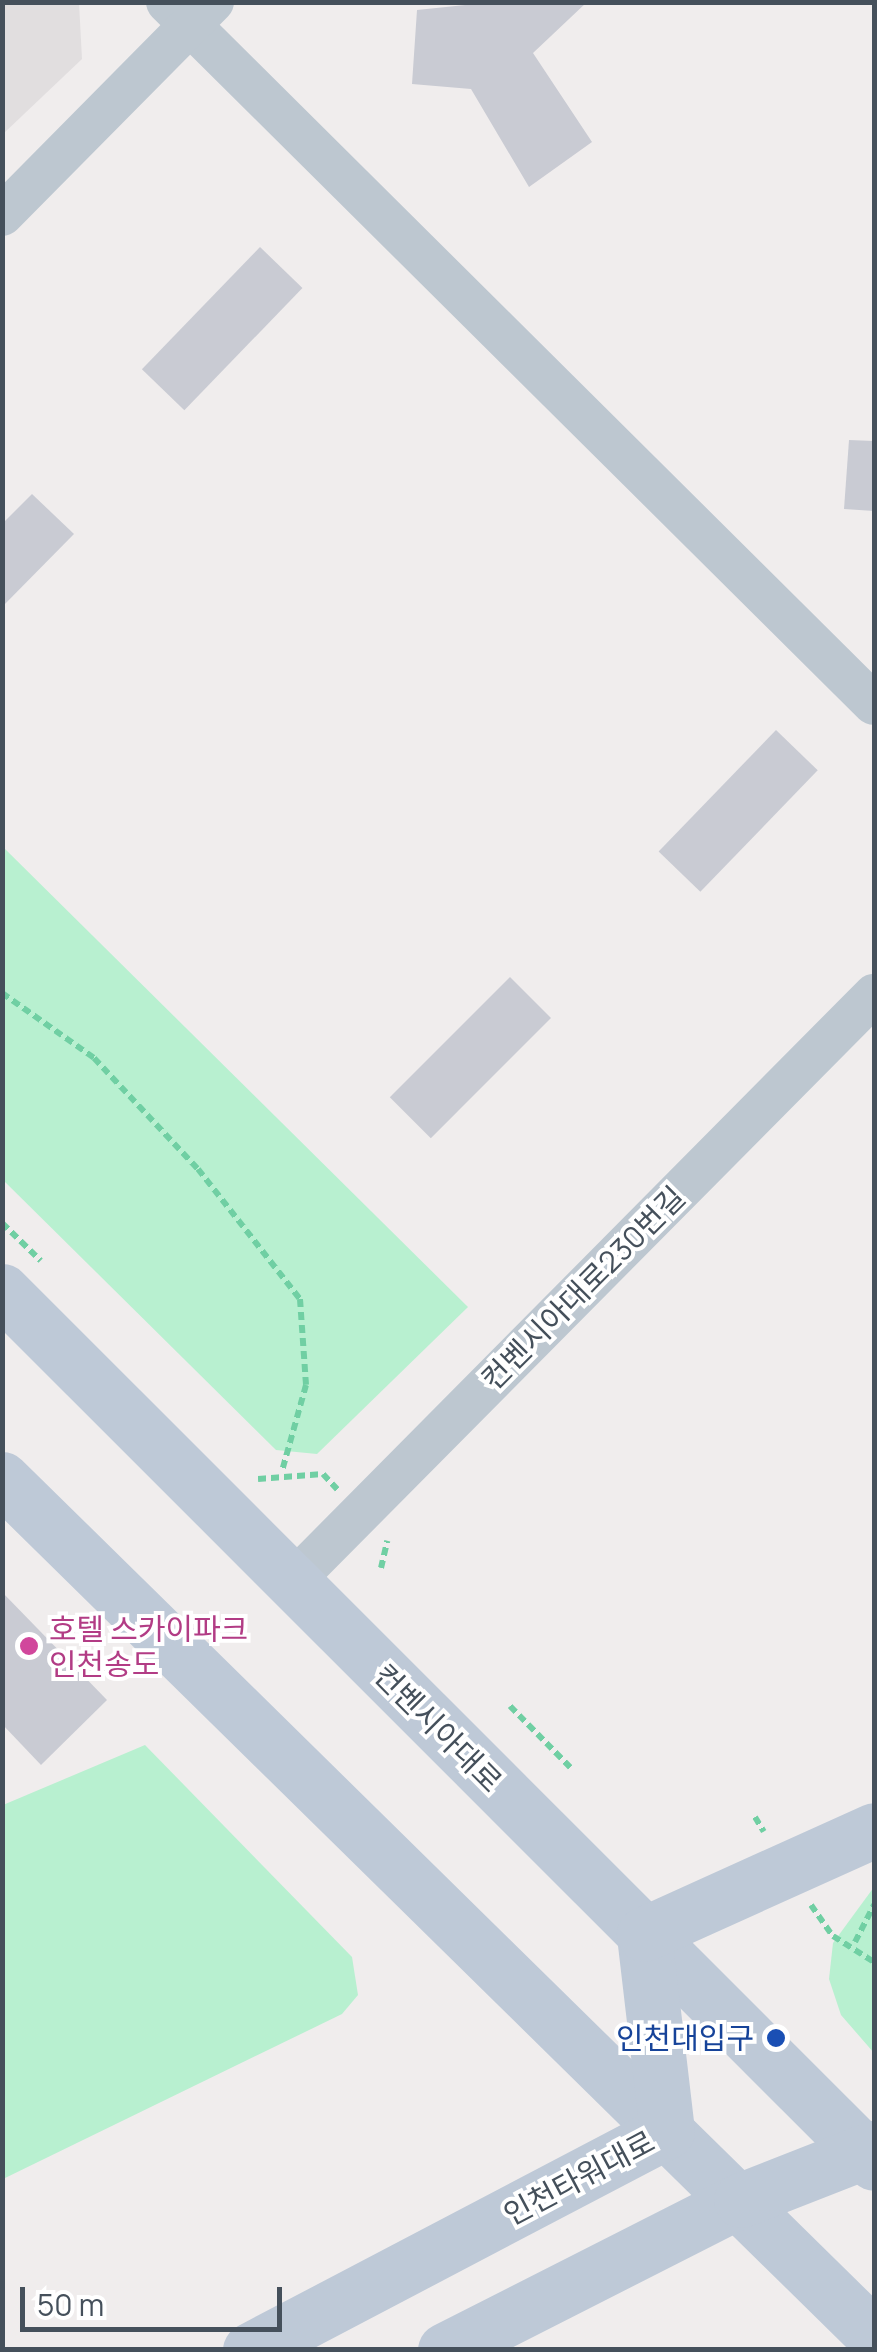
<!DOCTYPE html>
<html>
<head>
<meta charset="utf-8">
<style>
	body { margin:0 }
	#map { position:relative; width:877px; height:2352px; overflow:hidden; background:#f0eded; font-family:Manrope,"Noto Sans KR",sans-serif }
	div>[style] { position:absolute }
	.education>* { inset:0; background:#e1dedf }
	.green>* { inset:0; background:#b8f0d0 }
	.building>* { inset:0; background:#c9cbd3; transform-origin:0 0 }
	.path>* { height:6px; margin-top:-3px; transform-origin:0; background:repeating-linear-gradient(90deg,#70cfa3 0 8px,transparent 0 13px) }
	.minor>* { height:42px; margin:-21px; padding:0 21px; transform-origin:21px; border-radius:21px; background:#bdc7d0 }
	.secondary>* { height:55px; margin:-27.5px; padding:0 27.5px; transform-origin:27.5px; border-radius:27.5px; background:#bec9d7 }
	.dots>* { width:28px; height:28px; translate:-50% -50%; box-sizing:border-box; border:5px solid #fff; border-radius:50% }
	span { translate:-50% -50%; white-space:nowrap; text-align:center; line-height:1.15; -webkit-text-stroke:8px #fff; paint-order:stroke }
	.street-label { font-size:30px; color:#45505b }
	.hotel-label { font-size:30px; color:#b23c85 }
	.left { translate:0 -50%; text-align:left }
	.transit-label { font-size:30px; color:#164399 }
	.right { translate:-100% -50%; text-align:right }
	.frame { position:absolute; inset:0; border:5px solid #45505b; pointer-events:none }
	.scale { position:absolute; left:20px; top:2287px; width:262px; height:45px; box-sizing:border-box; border:5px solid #45505b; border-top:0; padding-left:12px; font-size:30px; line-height:35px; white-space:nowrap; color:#45505b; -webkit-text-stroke:8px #fff; paint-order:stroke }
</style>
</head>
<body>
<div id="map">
	<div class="education">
		<div style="clip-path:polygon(3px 2px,79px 3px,82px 59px,3px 134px)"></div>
	</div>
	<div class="green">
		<div style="clip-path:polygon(2px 846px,468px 1307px,317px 1454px,276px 1450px,3px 1180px)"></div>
		<div style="clip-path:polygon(145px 1745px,352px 1957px,358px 1995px,342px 2014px,3px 2179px,3px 1805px)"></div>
		<div style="clip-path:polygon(874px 1887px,874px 2053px,841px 2015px,829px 1979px,833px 1943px)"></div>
	</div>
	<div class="building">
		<div style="clip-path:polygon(494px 2px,587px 2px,533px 53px,592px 142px,529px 187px,471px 89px,412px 84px,417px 10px)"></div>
		<div style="left:260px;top:247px;width:59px;height:170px;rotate:44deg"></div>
		<div style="clip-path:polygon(849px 440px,874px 441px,874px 511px,844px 509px)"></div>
		<div style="clip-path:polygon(32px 494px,74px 534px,2px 607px,2px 524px)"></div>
		<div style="left:776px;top:730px;width:58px;height:169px;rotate:44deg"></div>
		<div style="left:510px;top:977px;width:58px;height:170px;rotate:45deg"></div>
		<div style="clip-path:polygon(2px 1592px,107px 1700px,41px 1765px,2px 1724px)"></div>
	</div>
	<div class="path">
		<div style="left:2px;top:993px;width:113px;rotate:35.2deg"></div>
		<div style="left:94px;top:1058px;width:152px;rotate:46.9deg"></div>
		<div style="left:198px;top:1169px;width:165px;rotate:51.9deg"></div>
		<div style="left:300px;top:1299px;width:86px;rotate:86deg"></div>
		<div style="left:306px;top:1385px;width:89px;rotate:105.6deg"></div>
		<div style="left:2px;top:1223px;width:54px;rotate:44.3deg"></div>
		<div style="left:258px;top:1479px;width:65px;rotate:-4.4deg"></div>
		<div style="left:323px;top:1474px;width:21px;rotate:47deg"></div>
		<div style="left:381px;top:1568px;width:28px;rotate:-77deg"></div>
		<div style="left:510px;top:1706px;width:86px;rotate:45.5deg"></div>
		<div style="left:755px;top:1817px;width:17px;rotate:59deg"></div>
		<div style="left:811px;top:1905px;width:38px;rotate:55deg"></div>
		<div style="left:833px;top:1936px;width:49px;rotate:32.4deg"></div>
		<div style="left:855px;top:1942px;width:42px;rotate:-62.8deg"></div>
	</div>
	<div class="minor">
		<div style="left:167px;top:2px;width:996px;rotate:44.8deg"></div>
		<div style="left:2px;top:215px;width:300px;rotate:-45.3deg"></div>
		<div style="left:292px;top:1582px;width:827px;rotate:-45.25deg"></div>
	</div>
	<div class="secondary">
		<div style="left:2px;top:1291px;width:1233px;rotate:45deg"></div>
		<div style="left:2px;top:1479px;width:1223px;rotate:44.5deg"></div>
		<div style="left:250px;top:2350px;width:471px;rotate:-27.7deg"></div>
		<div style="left:667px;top:2131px;width:198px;rotate:-96.7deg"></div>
		<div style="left:644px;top:1934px;width:252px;rotate:-24.3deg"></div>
		<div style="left:445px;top:2350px;width:332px;rotate:-26.9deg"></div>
		<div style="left:741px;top:2200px;width:143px;rotate:-21.4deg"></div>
	</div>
	<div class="dots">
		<div style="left:29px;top:1646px;background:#d1479c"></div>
		<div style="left:776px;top:2038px;background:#1a4fb4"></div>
	</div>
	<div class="street-label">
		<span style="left:583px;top:1288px;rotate:-45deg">컨벤시아대로230번길</span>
		<span style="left:438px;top:1728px;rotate:45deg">컨벤시아대로</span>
		<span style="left:579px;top:2178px;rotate:-28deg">인천타워대로</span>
	</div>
	<div class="hotel-label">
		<span class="left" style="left:49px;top:1646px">호텔 스카이파크<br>인천송도</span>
	</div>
	<div class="transit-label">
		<span class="right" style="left:754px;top:2038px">인천대입구</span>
	</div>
	<div class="frame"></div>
	<div class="scale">50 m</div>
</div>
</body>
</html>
